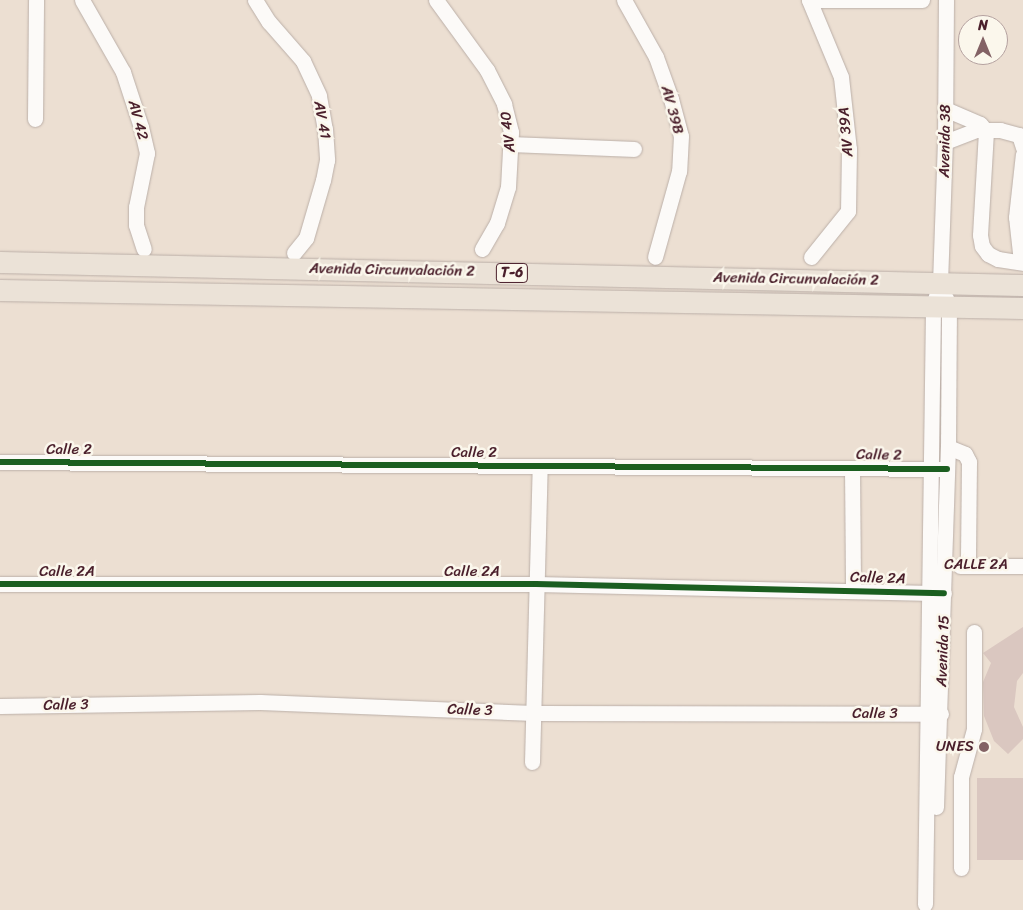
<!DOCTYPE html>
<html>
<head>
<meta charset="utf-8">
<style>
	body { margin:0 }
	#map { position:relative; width:1023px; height:910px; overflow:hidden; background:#ecdfd2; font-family:Sriracha,sans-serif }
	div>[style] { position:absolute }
	.building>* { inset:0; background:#dac7c0; transform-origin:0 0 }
	.roads { filter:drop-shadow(0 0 1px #bbafa8) drop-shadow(0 0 1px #bbafa8) }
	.minor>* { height:15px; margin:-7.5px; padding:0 7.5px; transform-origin:7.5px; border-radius:7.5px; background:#fcfaf8 }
	.highway>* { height:21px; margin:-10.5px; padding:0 10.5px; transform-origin:10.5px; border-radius:10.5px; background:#ebe2d7 }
	.cycleway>* { height:6px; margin:-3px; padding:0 3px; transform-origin:3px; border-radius:3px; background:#1b5e20 }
	.dots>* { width:14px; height:14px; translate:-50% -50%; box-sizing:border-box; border:2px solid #fbf7ec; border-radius:50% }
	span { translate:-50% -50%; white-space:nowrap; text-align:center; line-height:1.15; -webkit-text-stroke:5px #fbf7ec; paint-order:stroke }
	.shield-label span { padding:1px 4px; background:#fbf7ec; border:1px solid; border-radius:4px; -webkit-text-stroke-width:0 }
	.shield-label { font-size:14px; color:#4a1f2b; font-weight:700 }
	.street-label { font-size:15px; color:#4a1f2b }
	.poi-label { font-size:15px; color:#4a1f2b }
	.right { translate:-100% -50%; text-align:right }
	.north { position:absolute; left:958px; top:15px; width:50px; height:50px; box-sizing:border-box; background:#fbf7ec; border:1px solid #b4a19f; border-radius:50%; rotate:0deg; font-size:14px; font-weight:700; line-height:20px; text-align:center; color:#4a1f2b }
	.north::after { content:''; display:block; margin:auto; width:18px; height:22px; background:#836265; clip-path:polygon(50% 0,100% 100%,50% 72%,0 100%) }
</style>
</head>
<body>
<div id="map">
	<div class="building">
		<div style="clip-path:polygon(1023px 627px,1023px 673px,1017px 681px,1014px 707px,1023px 727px,1023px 739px,1008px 754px,994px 741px,984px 716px,983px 682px,991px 663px,983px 653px)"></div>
		<div style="left:1023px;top:778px;width:82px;height:46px;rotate:90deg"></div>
	</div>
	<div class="roads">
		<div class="minor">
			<div style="left:82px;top:0;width:83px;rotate:60.3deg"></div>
			<div style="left:123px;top:72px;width:58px;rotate:71.9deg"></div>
			<div style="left:141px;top:127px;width:27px;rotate:77deg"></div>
			<div style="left:147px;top:153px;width:55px;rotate:101.5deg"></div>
			<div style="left:136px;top:207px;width:18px;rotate:90deg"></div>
			<div style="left:136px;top:225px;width:25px;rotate:72deg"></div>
			<div style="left:255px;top:0;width:26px;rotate:58deg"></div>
			<div style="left:269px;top:22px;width:52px;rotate:48.9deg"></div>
			<div style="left:303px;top:61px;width:38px;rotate:65deg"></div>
			<div style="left:319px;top:96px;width:34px;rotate:80deg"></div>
			<div style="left:325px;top:129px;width:31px;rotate:86deg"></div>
			<div style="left:327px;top:160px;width:20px;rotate:101deg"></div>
			<div style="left:323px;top:180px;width:60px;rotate:106.3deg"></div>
			<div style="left:306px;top:238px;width:19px;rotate:129deg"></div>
			<div style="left:436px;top:0;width:87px;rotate:53.9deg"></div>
			<div style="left:487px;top:70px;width:38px;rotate:63deg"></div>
			<div style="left:504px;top:104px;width:29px;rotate:76deg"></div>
			<div style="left:511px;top:132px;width:55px;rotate:93.1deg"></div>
			<div style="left:508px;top:187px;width:38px;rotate:107deg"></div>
			<div style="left:497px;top:223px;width:30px;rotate:120deg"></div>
			<div style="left:624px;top:0;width:65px;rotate:60.7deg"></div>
			<div style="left:656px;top:57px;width:45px;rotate:70.3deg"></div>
			<div style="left:671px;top:99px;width:38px;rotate:75deg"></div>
			<div style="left:681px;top:136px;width:35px;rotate:93deg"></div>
			<div style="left:679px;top:171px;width:89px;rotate:105.6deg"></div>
			<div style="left:809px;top:0;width:83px;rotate:67.4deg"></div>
			<div style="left:841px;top:77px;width:72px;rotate:83.7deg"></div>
			<div style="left:849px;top:149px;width:62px;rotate:90.9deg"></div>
			<div style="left:848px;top:211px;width:59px;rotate:128.8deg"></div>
			<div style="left:809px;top:0;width:113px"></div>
			<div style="left:945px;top:109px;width:38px;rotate:23deg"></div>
			<div style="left:980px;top:124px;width:9px;rotate:49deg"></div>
			<div style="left:986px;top:131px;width:104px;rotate:93.3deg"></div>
			<div style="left:980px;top:235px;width:11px;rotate:80deg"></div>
			<div style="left:982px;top:246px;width:10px;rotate:53deg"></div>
			<div style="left:988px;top:254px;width:11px;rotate:27deg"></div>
			<div style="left:998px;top:259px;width:25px;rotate:9deg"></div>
			<div style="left:35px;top:119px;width:119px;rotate:-89.5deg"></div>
			<div style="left:945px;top:142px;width:34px;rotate:-21deg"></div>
			<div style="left:977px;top:130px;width:23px"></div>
			<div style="left:1000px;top:130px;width:20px;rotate:15deg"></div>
			<div style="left:1019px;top:135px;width:13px;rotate:72deg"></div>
			<div style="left:511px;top:144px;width:123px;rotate:2.3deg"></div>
			<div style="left:1021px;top:262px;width:45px;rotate:-96.3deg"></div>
			<div style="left:1016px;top:217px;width:63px;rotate:-83.7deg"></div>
			<div style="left:948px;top:447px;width:18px;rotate:22deg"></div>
			<div style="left:965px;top:454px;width:9px;rotate:63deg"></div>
			<div style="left:969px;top:462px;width:104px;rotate:90.6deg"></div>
			<div style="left:0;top:462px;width:947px;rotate:0.42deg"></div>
			<div style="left:852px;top:468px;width:121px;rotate:89.5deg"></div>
			<div style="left:960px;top:566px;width:63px"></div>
			<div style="left:0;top:584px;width:536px"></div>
			<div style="left:536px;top:584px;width:408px;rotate:1.3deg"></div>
			<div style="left:0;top:706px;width:260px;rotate:-0.9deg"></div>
			<div style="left:260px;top:702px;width:274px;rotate:2.3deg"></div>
			<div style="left:534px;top:713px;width:407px;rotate:0.1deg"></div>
			<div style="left:532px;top:762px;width:296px;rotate:-88.5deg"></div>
			<div style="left:936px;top:807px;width:360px;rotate:-88.1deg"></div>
			<div style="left:948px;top:447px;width:141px;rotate:-89.6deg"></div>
			<div style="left:949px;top:306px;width:9px;rotate:-111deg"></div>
			<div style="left:961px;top:868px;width:91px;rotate:-90deg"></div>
			<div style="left:961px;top:777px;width:50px;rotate:-74.8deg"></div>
			<div style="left:974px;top:729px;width:97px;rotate:-90deg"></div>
			<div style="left:925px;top:904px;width:598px;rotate:-89.23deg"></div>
			<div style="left:933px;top:306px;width:24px;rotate:-73deg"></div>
			<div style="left:940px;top:283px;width:141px;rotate:-88deg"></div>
			<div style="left:945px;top:142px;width:142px;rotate:-89.6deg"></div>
		</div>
		<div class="highway">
			<div style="left:0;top:262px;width:1023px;rotate:1.29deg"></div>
			<div style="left:0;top:290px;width:1023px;rotate:1.01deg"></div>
		</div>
	</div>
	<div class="cycleway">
		<div style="left:0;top:462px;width:947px;rotate:0.42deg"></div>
		<div style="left:0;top:584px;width:536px"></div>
		<div style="left:536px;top:584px;width:408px;rotate:1.3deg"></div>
	</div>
	<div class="dots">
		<div style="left:984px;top:747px;background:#836265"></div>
	</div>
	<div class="shield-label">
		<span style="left:512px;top:273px">T-6</span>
	</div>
	<div class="street-label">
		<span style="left:672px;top:110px;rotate:75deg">AV 39B</span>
		<span style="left:138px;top:120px;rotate:75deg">AV 42</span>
		<span style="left:322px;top:120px;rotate:80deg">AV 41</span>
		<span style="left:508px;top:132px;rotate:-97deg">AV 40</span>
		<span style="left:846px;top:132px;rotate:-95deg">AV 39A</span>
		<span style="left:945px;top:141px;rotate:-89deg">Avenida 38</span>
		<span style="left:392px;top:270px;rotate:1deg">Avenida Circunvalación 2</span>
		<span style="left:796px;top:279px;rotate:1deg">Avenida Circunvalación 2</span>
		<span style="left:69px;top:450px">Calle 2</span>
		<span style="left:474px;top:453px">Calle 2</span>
		<span style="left:879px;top:455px;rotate:1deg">Calle 2</span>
		<span style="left:976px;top:565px">CALLE 2A</span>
		<span style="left:67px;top:572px">Calle 2A</span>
		<span style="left:472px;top:572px">Calle 2A</span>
		<span style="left:878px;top:578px;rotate:2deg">Calle 2A</span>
		<span style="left:943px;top:651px;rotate:-88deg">Avenida 15</span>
		<span style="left:66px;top:705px;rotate:-1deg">Calle 3</span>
		<span style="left:470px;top:710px;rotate:2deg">Calle 3</span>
		<span style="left:875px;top:714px">Calle 3</span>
	</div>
	<div class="poi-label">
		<span class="right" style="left:974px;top:747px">UNES</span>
	</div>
	<div class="north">N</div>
</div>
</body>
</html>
